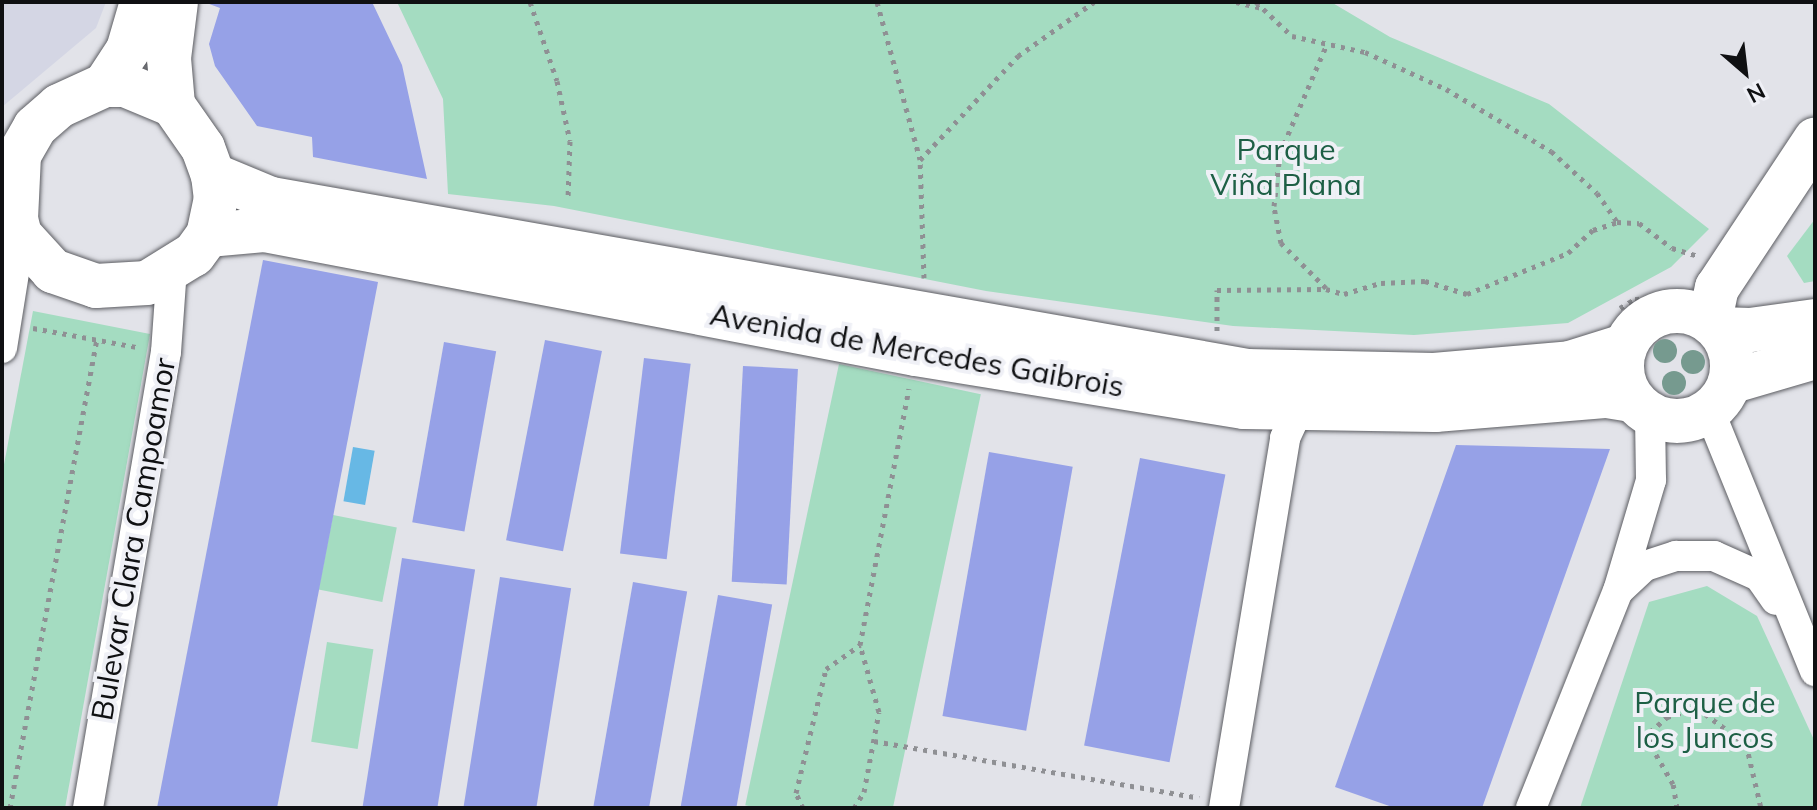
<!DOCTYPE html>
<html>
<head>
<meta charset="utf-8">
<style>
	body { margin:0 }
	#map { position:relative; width:1817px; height:810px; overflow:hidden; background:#e2e3e9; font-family:Mulish,sans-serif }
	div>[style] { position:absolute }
	.built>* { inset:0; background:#d4d6e4 }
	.green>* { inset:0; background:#a4dcc1; transform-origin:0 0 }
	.water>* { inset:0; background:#67b8e5; transform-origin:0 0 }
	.building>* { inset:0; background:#96a1e7; transform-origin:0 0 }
	.path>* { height:5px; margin-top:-2.5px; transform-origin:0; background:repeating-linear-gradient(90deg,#8f9094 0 4px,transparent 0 10px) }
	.roads { filter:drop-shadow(0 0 2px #5c5d62) drop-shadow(0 0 2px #5c5d62) }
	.street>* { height:30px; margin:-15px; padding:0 15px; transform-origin:15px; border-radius:15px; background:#fff }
	.secondary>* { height:44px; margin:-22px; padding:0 22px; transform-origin:22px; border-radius:22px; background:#fff }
	.secondary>.ring { margin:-22px; padding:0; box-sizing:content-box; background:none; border:44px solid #fff; border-radius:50% }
	.trees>* { width:24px; height:24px; margin:-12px; border-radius:50%; background:#769a8f }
	span { translate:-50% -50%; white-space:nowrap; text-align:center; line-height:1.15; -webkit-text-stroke:8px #eff0f6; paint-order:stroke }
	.park-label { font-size:30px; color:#1d5f45 }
	.street-label { font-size:30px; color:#0f1012 }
	.frame { position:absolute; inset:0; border:4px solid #0f1012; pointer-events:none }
	.north { position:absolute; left:1705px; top:32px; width:80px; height:80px; -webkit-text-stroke:6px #eff0f6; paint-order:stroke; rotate:152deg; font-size:22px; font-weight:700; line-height:32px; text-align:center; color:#0f1012 }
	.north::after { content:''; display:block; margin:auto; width:28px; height:36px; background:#0f1012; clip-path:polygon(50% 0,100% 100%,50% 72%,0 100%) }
</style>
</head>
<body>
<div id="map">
	<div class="built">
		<div style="clip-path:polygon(2px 2px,106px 2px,96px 28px,2px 107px)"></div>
	</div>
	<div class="green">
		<div style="clip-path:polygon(397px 2px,1331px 2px,1390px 37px,1549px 104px,1709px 229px,1671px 267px,1568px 323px,1414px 335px,1233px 326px,986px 291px,554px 206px,448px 194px,443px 99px)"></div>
		<div style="clip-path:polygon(1815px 219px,1815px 281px,1804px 283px,1787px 256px)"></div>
		<div style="clip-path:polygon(33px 311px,150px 334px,65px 808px,2px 808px,2px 475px)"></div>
		<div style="left:839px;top:364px;width:145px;height:451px;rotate:12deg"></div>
		<div style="left:333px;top:515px;width:65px;height:76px;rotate:11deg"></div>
		<div style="clip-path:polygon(1707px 586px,1757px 616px,1815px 742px,1815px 808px,1580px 808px,1649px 602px)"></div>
		<div style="left:327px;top:642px;width:47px;height:101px;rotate:9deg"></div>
	</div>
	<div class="water">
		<div style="left:353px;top:447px;width:22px;height:55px;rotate:10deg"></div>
	</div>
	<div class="building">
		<div style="clip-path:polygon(204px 2px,372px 2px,402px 65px,427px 179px,313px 157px,312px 137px,257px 126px,215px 66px,209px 44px,220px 8px)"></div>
		<div style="clip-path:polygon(263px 260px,378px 282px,319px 590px,277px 808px,157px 808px)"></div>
		<div style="left:545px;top:340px;width:58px;height:204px;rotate:11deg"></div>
		<div style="left:444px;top:342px;width:53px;height:183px;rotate:10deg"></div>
		<div style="left:644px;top:358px;width:47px;height:197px;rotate:7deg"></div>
		<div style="left:743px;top:366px;width:55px;height:216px;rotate:3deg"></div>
		<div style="clip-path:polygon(1456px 445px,1610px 449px,1482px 808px,1395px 808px,1335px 787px)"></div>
		<div style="left:989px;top:452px;width:85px;height:268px;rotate:10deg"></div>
		<div style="left:1140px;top:458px;width:87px;height:293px;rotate:11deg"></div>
		<div style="left:402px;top:558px;width:74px;height:253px;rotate:9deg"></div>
		<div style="left:500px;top:577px;width:72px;height:234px;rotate:9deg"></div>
		<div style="left:633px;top:582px;width:55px;height:230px;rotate:10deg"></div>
		<div style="left:718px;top:595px;width:55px;height:217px;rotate:10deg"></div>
	</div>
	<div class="path">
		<div style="left:530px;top:2px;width:83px;rotate:71.1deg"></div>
		<div style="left:557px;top:81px;width:61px;rotate:77.8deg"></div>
		<div style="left:570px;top:141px;width:58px;rotate:92deg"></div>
		<div style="left:877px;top:2px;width:163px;rotate:74.7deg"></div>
		<div style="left:1236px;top:2px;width:27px;rotate:13deg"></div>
		<div style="left:1256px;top:2px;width:50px;rotate:43.4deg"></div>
		<div style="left:1292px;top:36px;width:75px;rotate:12.4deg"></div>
		<div style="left:1365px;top:52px;width:89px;rotate:24.6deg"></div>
		<div style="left:1446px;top:89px;width:122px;rotate:30.6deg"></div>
		<div style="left:1551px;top:151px;width:62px;rotate:42.4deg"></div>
		<div style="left:1597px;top:193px;width:35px;rotate:55deg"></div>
		<div style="left:924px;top:278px;width:118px;rotate:-91.9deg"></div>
		<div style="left:920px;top:160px;width:143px;rotate:-46.7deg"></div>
		<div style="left:1018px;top:56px;width:93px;rotate:-35.4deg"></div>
		<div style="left:1326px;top:288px;width:64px;rotate:-135deg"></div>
		<div style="left:1281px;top:243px;width:38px;rotate:-101deg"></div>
		<div style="left:1274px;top:206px;width:53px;rotate:-83.5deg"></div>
		<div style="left:1280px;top:153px;width:116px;rotate:-66.7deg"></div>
		<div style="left:1620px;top:308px;width:17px;rotate:-31deg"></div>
		<div style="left:1635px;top:299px;width:45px;rotate:-2.5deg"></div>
		<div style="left:33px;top:328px;width:106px;rotate:10.4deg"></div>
		<div style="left:1217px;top:331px;width:41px;rotate:-90deg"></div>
		<div style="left:1217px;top:290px;width:109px;rotate:-0.5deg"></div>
		<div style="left:1326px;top:289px;width:19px;rotate:16deg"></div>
		<div style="left:1344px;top:294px;width:39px;rotate:-17deg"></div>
		<div style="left:1381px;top:283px;width:44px;rotate:-2.6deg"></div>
		<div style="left:1425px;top:281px;width:44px;rotate:17.2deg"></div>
		<div style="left:1467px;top:294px;width:109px;rotate:-22.1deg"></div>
		<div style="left:1568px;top:253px;width:34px;rotate:-43deg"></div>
		<div style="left:1593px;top:230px;width:25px;rotate:-18deg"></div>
		<div style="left:1617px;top:222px;width:22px;rotate:3deg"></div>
		<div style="left:1639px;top:223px;width:41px;rotate:37.1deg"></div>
		<div style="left:1672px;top:248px;width:27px;rotate:17deg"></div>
		<div style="left:874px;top:741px;width:330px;rotate:9.9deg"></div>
		<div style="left:10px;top:808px;width:476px;rotate:-79.5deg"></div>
		<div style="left:803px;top:808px;width:17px;rotate:-115deg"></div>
		<div style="left:796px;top:793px;width:128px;rotate:-76.4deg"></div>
		<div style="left:826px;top:669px;width:42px;rotate:-35.2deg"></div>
		<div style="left:854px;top:808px;width:19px;rotate:-58deg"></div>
		<div style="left:864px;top:792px;width:81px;rotate:-79.4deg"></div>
		<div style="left:879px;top:712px;width:70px;rotate:-105.8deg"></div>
		<div style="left:860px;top:645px;width:261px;rotate:-79.2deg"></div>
		<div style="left:1677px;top:808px;width:24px;rotate:-99deg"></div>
		<div style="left:1673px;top:784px;width:46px;rotate:-119.9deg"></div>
		<div style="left:1650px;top:744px;width:12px;rotate:-90deg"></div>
		<div style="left:1650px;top:732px;width:23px;rotate:-41deg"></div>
		<div style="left:1667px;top:717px;width:31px;rotate:-17deg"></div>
		<div style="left:1697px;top:708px;width:61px;rotate:36.3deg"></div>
		<div style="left:1746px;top:744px;width:66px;rotate:76.8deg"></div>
	</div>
	<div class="roads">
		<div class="street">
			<div style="left:2px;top:348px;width:114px;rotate:-80.9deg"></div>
			<div style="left:1709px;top:410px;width:282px;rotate:67.9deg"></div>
			<div style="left:1619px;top:590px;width:35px;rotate:-43deg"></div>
			<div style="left:1645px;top:566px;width:33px;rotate:-18deg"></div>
			<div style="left:1676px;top:556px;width:38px"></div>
			<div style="left:1714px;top:556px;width:49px;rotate:24deg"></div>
			<div style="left:1759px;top:576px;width:29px;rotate:55deg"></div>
			<div style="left:88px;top:808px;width:463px;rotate:-80.3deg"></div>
			<div style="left:166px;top:352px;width:83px;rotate:-85.9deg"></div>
			<div style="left:1224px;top:808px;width:375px;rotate:-80.6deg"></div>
			<div style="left:1285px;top:438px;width:31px;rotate:-65deg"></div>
			<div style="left:1531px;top:808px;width:234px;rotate:-68.2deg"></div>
			<div style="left:1618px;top:591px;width:116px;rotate:-73.4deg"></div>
			<div style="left:1651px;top:480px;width:65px;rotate:-90.9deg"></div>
		</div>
		<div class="secondary">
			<div style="left:105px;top:85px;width:20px"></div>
			<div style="left:125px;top:85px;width:52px;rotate:22.6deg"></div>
			<div style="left:173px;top:105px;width:52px;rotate:55.1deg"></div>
			<div style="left:203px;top:148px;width:29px;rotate:70deg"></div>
			<div style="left:213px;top:175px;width:23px;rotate:83deg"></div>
			<div style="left:216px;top:198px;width:38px;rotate:102deg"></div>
			<div style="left:208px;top:235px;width:24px;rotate:126deg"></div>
			<div style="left:194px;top:254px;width:55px;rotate:148.3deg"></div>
			<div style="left:147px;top:283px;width:51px;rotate:176.6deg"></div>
			<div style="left:96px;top:286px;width:46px;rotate:-160.8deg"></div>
			<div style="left:53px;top:271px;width:49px;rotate:-132.5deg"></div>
			<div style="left:20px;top:235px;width:16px;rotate:-104deg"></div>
			<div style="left:16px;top:219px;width:64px;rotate:-87.3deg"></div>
			<div style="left:19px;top:155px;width:32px;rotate:-60deg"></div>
			<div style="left:35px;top:127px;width:32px;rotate:-41deg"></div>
			<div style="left:59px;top:106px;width:51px;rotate:-24.5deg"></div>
			<div style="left:105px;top:85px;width:42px;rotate:-56.7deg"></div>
			<div style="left:128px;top:50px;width:50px;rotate:-73.7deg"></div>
			<div style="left:173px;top:105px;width:47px;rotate:-94.9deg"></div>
			<div style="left:169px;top:58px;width:56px;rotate:-82.9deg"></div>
			<div style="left:213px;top:175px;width:63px;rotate:22.5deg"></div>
			<div style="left:271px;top:199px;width:991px;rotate:9.99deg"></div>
			<div style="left:1247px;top:371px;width:187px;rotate:1.2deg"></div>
			<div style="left:1434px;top:375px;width:137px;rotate:-5deg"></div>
			<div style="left:1570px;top:363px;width:57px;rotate:-17.5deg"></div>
			<div style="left:208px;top:235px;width:56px;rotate:-5.1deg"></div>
			<div style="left:264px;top:230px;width:664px;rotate:10.77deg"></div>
			<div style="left:916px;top:354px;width:332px;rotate:9.2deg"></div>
			<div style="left:1244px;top:407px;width:191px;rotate:0.9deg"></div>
			<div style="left:1435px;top:410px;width:173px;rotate:-4.7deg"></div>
			<div style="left:1607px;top:396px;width:25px;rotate:9deg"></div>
			<div class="ring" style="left:1622px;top:311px;width:66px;height:66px"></div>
			<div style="left:1710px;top:320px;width:33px;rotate:-78deg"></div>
			<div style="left:1717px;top:288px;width:178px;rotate:-56.5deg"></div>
			<div style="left:1719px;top:329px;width:31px;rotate:2deg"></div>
			<div style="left:1750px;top:330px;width:66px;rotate:-7.9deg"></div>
			<div style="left:1730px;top:382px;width:89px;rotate:-16.4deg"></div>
		</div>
	</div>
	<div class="trees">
		<div style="left:1665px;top:351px"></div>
		<div style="left:1693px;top:362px"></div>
		<div style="left:1674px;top:383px"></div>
	</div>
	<div class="park-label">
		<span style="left:1286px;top:166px">Parque<br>Viña Plana</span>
		<span style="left:1705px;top:719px">Parque de<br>los Juncos</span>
	</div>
	<div class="street-label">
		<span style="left:917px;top:350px;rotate:10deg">Avenida de Mercedes Gaibrois</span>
		<span style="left:133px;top:539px;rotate:-80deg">Bulevar Clara Campoamor</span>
	</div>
	<div class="frame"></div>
	<div class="north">N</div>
</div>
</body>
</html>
